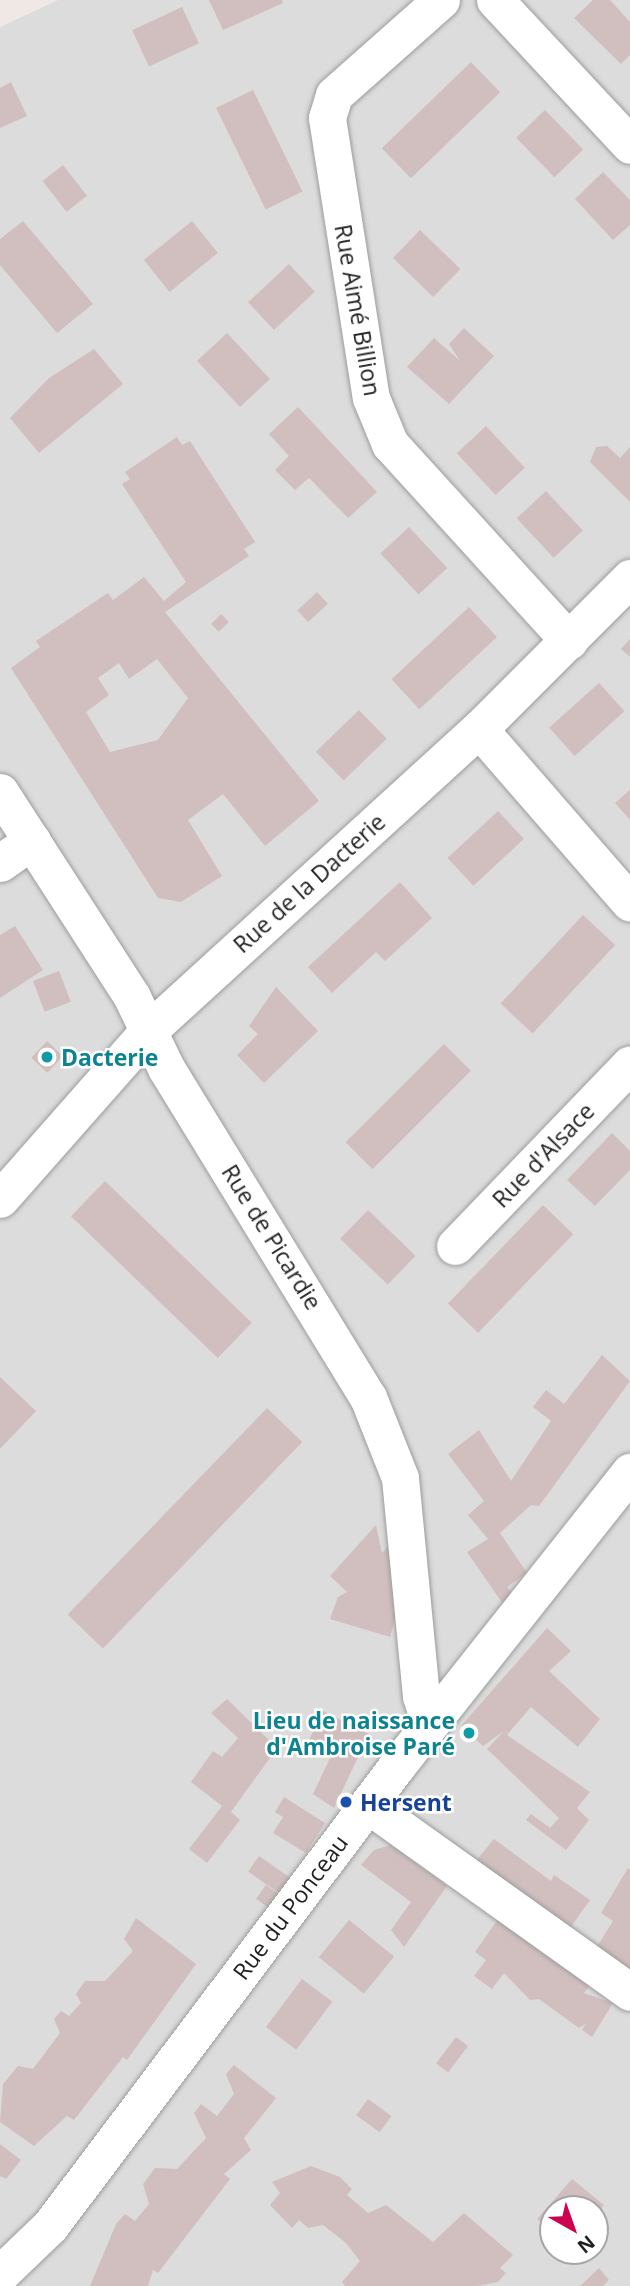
<!DOCTYPE html>
<html>
<head>
<meta charset="utf-8">
<style>
	body { margin:0 }
	#map { position:relative; width:630px; height:2286px; overflow:hidden; background:#f0e8e5; font-family:"Open Sans",sans-serif }
	div>[style] { position:absolute }
	.residential>* { inset:0; background:#dddcdc }
	.building>* { inset:0; background:#d0bfbe; transform-origin:0 0 }
	.roads { filter:drop-shadow(0 0 2px #9c9c9c) drop-shadow(0 0 2px #9c9c9c) }
	.street>* { height:37px; margin:-18.5px; padding:0 18.5px; transform-origin:18.5px; border-radius:18.5px; background:#fff }
	.dots>* { width:19px; height:19px; translate:-50% -50%; box-sizing:border-box; border:4px solid #fff; border-radius:50% }
	span { translate:-50% -50%; white-space:nowrap; text-align:center; line-height:1.15; -webkit-text-stroke:5px #fff; paint-order:stroke }
	.street-label { font-size:23px; color:#1f1f1f }
	.culture-label { font-size:23px; color:#0d838f; font-weight:700 }
	.left { translate:0 -50%; text-align:left }
	.right { translate:-100% -50%; text-align:right }
	.transit-label { font-size:23px; color:#164399; font-weight:700 }
	.north { position:absolute; left:539px; top:2195px; width:70px; height:70px; box-sizing:border-box; background:#fff; border:2px solid #a5a5a5; border-radius:50%; rotate:140deg; font-size:19px; font-weight:700; line-height:28px; text-align:center; color:#1f1f1f }
	.north::after { content:''; display:block; margin:auto; width:24px; height:32px; background:#ce0050; clip-path:polygon(50% 0,100% 100%,50% 72%,0 100%) }
</style>
</head>
<body>
<div id="map">
	<div class="residential">
		<div style="clip-path:polygon(evenodd,58px 0,630px 0,630px 2286px,0 2286px,0 27px,58px 0,553px 2209px,595px 2209px,595px 2251px,553px 2251px,553px 2209px)"></div>
	</div>
	<div class="building">
		<div style="clip-path:polygon(209px 0,282px 0,283px 3px,223px 30px)"></div>
		<div style="clip-path:polygon(593px 0,610px 0,630px 22px,630px 55px,621px 64px,574px 18px)"></div>
		<div style="left:182px;top:7px;width:40px;height:55px;rotate:65deg"></div>
		<div style="left:471px;top:62px;width:42px;height:124px;rotate:46deg"></div>
		<div style="clip-path:polygon(11px 82px,27px 116px,0 128px,0 88px)"></div>
		<div style="left:253px;top:90px;width:113px;height:41px;rotate:64deg"></div>
		<div style="left:545px;top:110px;width:55px;height:40px;rotate:46deg"></div>
		<div style="left:63px;top:165px;width:39px;height:26px;rotate:52deg"></div>
		<div style="clip-path:polygon(603px 172px,630px 200px,630px 225px,613px 240px,575px 199px)"></div>
		<div style="clip-path:polygon(23px 221px,93px 304px,57px 333px,0 265px,0 239px)"></div>
		<div style="left:192px;top:221px;width:41px;height:62px;rotate:51deg"></div>
		<div style="left:420px;top:230px;width:56px;height:39px;rotate:44deg"></div>
		<div style="left:289px;top:264px;width:38px;height:56px;rotate:47deg"></div>
		<div style="clip-path:polygon(464px 328px,494px 356px,449px 404px,407px 367px,434px 338px,460px 361px,449px 344px)"></div>
		<div style="left:227px;top:333px;width:63px;height:41px;rotate:47deg"></div>
		<div style="clip-path:polygon(94px 349px,123px 384px,39px 453px,10px 418px,49px 378px)"></div>
		<div style="clip-path:polygon(298px 407px,377px 492px,348px 518px,309px 478px,295px 490px,275px 470px,289px 456px,269px 434px)"></div>
		<div style="left:486px;top:426px;width:57px;height:40px;rotate:47deg"></div>
		<div style="clip-path:polygon(evenodd,177px 437px,182px 445px,190px 441px,255px 542px,244px 549px,249px 556px,165px 612px,319px 801px,265px 846px,223px 794px,188px 820px,222px 876px,181px 902px,158px 898px,11px 668px,40px 647px,36px 641px,108px 593px,113px 600px,144px 577px,164px 601px,186px 582px,122px 484px,130px 479px,125px 472px,177px 437px,157px 659px,188px 698px,158px 740px,110px 752px,86px 712px,109px 695px,98px 678px,119px 663px,129px 679px,157px 659px)"></div>
		<div style="clip-path:polygon(607px 446px,620px 458px,630px 447px,630px 502px,590px 462px,596px 447px)"></div>
		<div style="left:546px;top:491px;width:54px;height:40px;rotate:47deg"></div>
		<div style="left:409px;top:527px;width:56px;height:39px;rotate:47deg"></div>
		<div style="left:317px;top:592px;width:16px;height:27px;rotate:47deg"></div>
		<div style="left:469px;top:607px;width:41px;height:106px;rotate:47deg"></div>
		<div style="left:221px;top:614px;width:11px;height:14px;rotate:45deg"></div>
		<div style="clip-path:polygon(630px 639px,630px 657px,621px 649px)"></div>
		<div style="left:599px;top:683px;width:38px;height:67px;rotate:48deg"></div>
		<div style="left:359px;top:710px;width:40px;height:60px;rotate:46deg"></div>
		<div style="clip-path:polygon(630px 790px,630px 820px,615px 803px)"></div>
		<div style="left:498px;top:811px;width:38px;height:69px;rotate:47deg"></div>
		<div style="clip-path:polygon(400px 882px,432px 918px,385px 961px,376px 952px,332px 993px,308px 967px)"></div>
		<div style="left:583px;top:915px;width:44px;height:121px;rotate:43deg"></div>
		<div style="clip-path:polygon(15px 926px,43px 970px,0 998px,0 935px)"></div>
		<div style="left:59px;top:971px;width:33px;height:28px;rotate:69deg"></div>
		<div style="clip-path:polygon(276px 987px,318px 1031px,264px 1083px,237px 1055px,258px 1034px,249px 1026px)"></div>
		<div style="left:47px;top:1041px;width:22px;height:23px;rotate:43deg"></div>
		<div style="left:444px;top:1044px;width:38px;height:139px;rotate:45deg"></div>
		<div style="clip-path:polygon(612px 1133px,630px 1151px,630px 1170px,595px 1206px,567px 1180px)"></div>
		<div style="left:105px;top:1181px;width:204px;height:49px;rotate:44deg"></div>
		<div style="left:543px;top:1205px;width:42px;height:137px;rotate:44deg"></div>
		<div style="left:368px;top:1210px;width:66px;height:40px;rotate:44deg"></div>
		<div style="clip-path:polygon(602px 1355px,630px 1381px,539px 1506px,531px 1505px,500px 1533px,527px 1573px,507px 1587px,512px 1593px,503px 1604px,467px 1552px,488px 1539px,468px 1515px,484px 1501px,448px 1454px,479px 1430px,511px 1481px,551px 1421px,533px 1407px,546px 1390px,564px 1404px)"></div>
		<div style="clip-path:polygon(0 1377px,36px 1411px,0 1449px)"></div>
		<div style="left:267px;top:1408px;width:49px;height:287px;rotate:44deg"></div>
		<div style="clip-path:polygon(376px 1525px,382px 1553px,388px 1546px,399px 1604px,390px 1637px,330px 1619px,338px 1597px,347px 1592px,330px 1576px)"></div>
		<div style="clip-path:polygon(547px 1628px,571px 1651px,549px 1671px,600px 1719px,578px 1747px,531px 1707px,507px 1735px,590px 1792px,577px 1808px,589px 1820px,566px 1850px,526px 1820px,531px 1814px,550px 1828px,559px 1818px,487px 1749px,504px 1731px,483px 1746px,461px 1726px)"></div>
		<div style="clip-path:polygon(227px 1699px,277px 1748px,231px 1812px,240px 1820px,207px 1863px,189px 1849px,222px 1806px,191px 1782px,213px 1751px,222px 1757px,238px 1738px,211px 1713px)"></div>
		<div style="clip-path:polygon(323px 1711px,369px 1734px,334px 1808px,313px 1794px,331px 1756px,307px 1744px)"></div>
		<div style="clip-path:polygon(284px 1797px,325px 1823px,306px 1853px,273px 1833px,283px 1817px,275px 1812px)"></div>
		<div style="clip-path:polygon(494px 1839px,551px 1881px,554px 1875px,590px 1900px,568px 1931px,475px 1862px)"></div>
		<div style="clip-path:polygon(391px 1845px,447px 1886px,404px 1947px,391px 1930px,411px 1902px,361px 1865px,374px 1850px)"></div>
		<div style="left:259px;top:1856px;width:39px;height:19px;rotate:35deg"></div>
		<div style="clip-path:polygon(628px 1868px,630px 1870px,630px 1975px,595px 1950px,613px 1921px,601px 1913px)"></div>
		<div style="left:266px;top:1885px;width:17px;height:17px;rotate:36deg"></div>
		<div style="clip-path:polygon(136px 1918px,196px 1964px,127px 2060px,123px 2057px,74px 2120px,67px 2116px,34px 2146px,0 2122px,3px 2084px,18px 2066px,33px 2069px,60px 2033px,54px 2019px,61px 2011px,69px 2016px,81px 2003px,76px 1994px,85px 1981px,105px 1981px,133px 1951px,124px 1939px)"></div>
		<div style="clip-path:polygon(498px 1919px,590px 1985px,584px 1993px,613px 2003px,592px 2037px,582px 2030px,586px 2024px,579px 2028px,539px 1999px,530px 2000px,504px 1973px,492px 1989px,474px 1976px,486px 1960px,475px 1952px)"></div>
		<div style="left:349px;top:1920px;width:58px;height:48px;rotate:39deg"></div>
		<div style="left:302px;top:1979px;width:38px;height:60px;rotate:37deg"></div>
		<div style="left:456px;top:2037px;width:15px;height:33px;rotate:37deg"></div>
		<div style="clip-path:polygon(234px 2065px,276px 2098px,244px 2138px,251px 2150px,224px 2174px,230px 2179px,158px 2273px,153px 2270px,148px 2286px,90px 2286px,116px 2224px,125px 2214px,135px 2221px,149px 2204px,143px 2184px,155px 2168px,177px 2169px,206px 2138px,194px 2113px,201px 2104px,217px 2116px,234px 2094px,226px 2074px)"></div>
		<div style="left:368px;top:2099px;width:29px;height:20px;rotate:36deg"></div>
		<div style="clip-path:polygon(0 2144px,21px 2160px,6px 2179px,0 2176px)"></div>
		<div style="clip-path:polygon(311px 2166px,340px 2177px,352px 2189px,347px 2195px,368px 2213px,386px 2205px,433px 2242px,464px 2213px,513px 2255px,500px 2268px,506px 2273px,498px 2282px,478px 2286px,345px 2286px,342px 2282px,360px 2261px,346px 2243px,323px 2225px,308px 2228px,299px 2220px,292px 2228px,270px 2205px,280px 2193px,272px 2182px)"></div>
		<div style="clip-path:polygon(572px 2179px,604px 2205px,595px 2215px,595px 2209px,553px 2209px,553px 2232px,537px 2219px)"></div>
		<div style="clip-path:polygon(599px 2268px,609px 2280px,603px 2286px,580px 2286px)"></div>
	</div>
	<div class="roads">
		<div class="street">
			<div style="left:441px;top:0;width:143px;rotate:138.4deg"></div>
			<div style="left:334px;top:95px;width:24px;rotate:107deg"></div>
			<div style="left:327px;top:118px;width:283px;rotate:81.1deg"></div>
			<div style="left:371px;top:398px;width:50px;rotate:67.6deg"></div>
			<div style="left:390px;top:444px;width:266px;rotate:47.7deg"></div>
			<div style="left:495px;top:0;width:198px;rotate:47deg"></div>
			<div style="left:479px;top:729px;width:230px;rotate:49deg"></div>
			<div style="left:0;top:792px;width:244px;rotate:57.2deg"></div>
			<div style="left:132px;top:997px;width:79px;rotate:64.4deg"></div>
			<div style="left:166px;top:1068px;width:386px;rotate:58.5deg"></div>
			<div style="left:368px;top:1397px;width:87px;rotate:68.4deg"></div>
			<div style="left:400px;top:1478px;width:219px;rotate:84.5deg"></div>
			<div style="left:421px;top:1696px;width:29px;rotate:72deg"></div>
			<div style="left:0;top:863px;width:39px;rotate:-35deg"></div>
			<div style="left:0;top:1199px;width:225px;rotate:-48.6deg"></div>
			<div style="left:149px;top:1030px;width:447px;rotate:-42.4deg"></div>
			<div style="left:479px;top:729px;width:214px;rotate:-45deg"></div>
			<div style="left:455px;top:1246px;width:252px;rotate:-46.1deg"></div>
			<div style="left:368px;top:1805px;width:322px;rotate:35.5deg"></div>
			<div style="left:0;top:2274px;width:69px;rotate:-43.8deg"></div>
			<div style="left:50px;top:2226px;width:575px;rotate:-52.99deg"></div>
			<div style="left:396px;top:1767px;width:377px;rotate:-51.6deg"></div>
		</div>
	</div>
	<div class="dots">
		<div style="left:47px;top:1057px;background:#0f9aa8"></div>
		<div style="left:469px;top:1733px;background:#0f9aa8"></div>
		<div style="left:346px;top:1802px;background:#1a4fb4"></div>
	</div>
	<div class="street-label">
		<span style="left:358px;top:310px;rotate:80deg">Rue Aimé Billion</span>
		<span style="left:309px;top:883px;rotate:-42deg">Rue de la Dacterie</span>
		<span style="left:543px;top:1155px;rotate:-46deg">Rue d'Alsace</span>
		<span style="left:272px;top:1237px;rotate:58deg">Rue de Picardie</span>
		<span style="left:290px;top:1907px;rotate:-53deg">Rue du Ponceau</span>
	</div>
	<div class="culture-label">
		<span class="left" style="left:61px;top:1057px">Dacterie</span>
		<span class="right" style="left:455px;top:1733px">Lieu de naissance<br>d'Ambroise Paré</span>
	</div>
	<div class="transit-label">
		<span class="left" style="left:360px;top:1802px">Hersent</span>
	</div>
	<div class="north">N</div>
</div>
</body>
</html>
